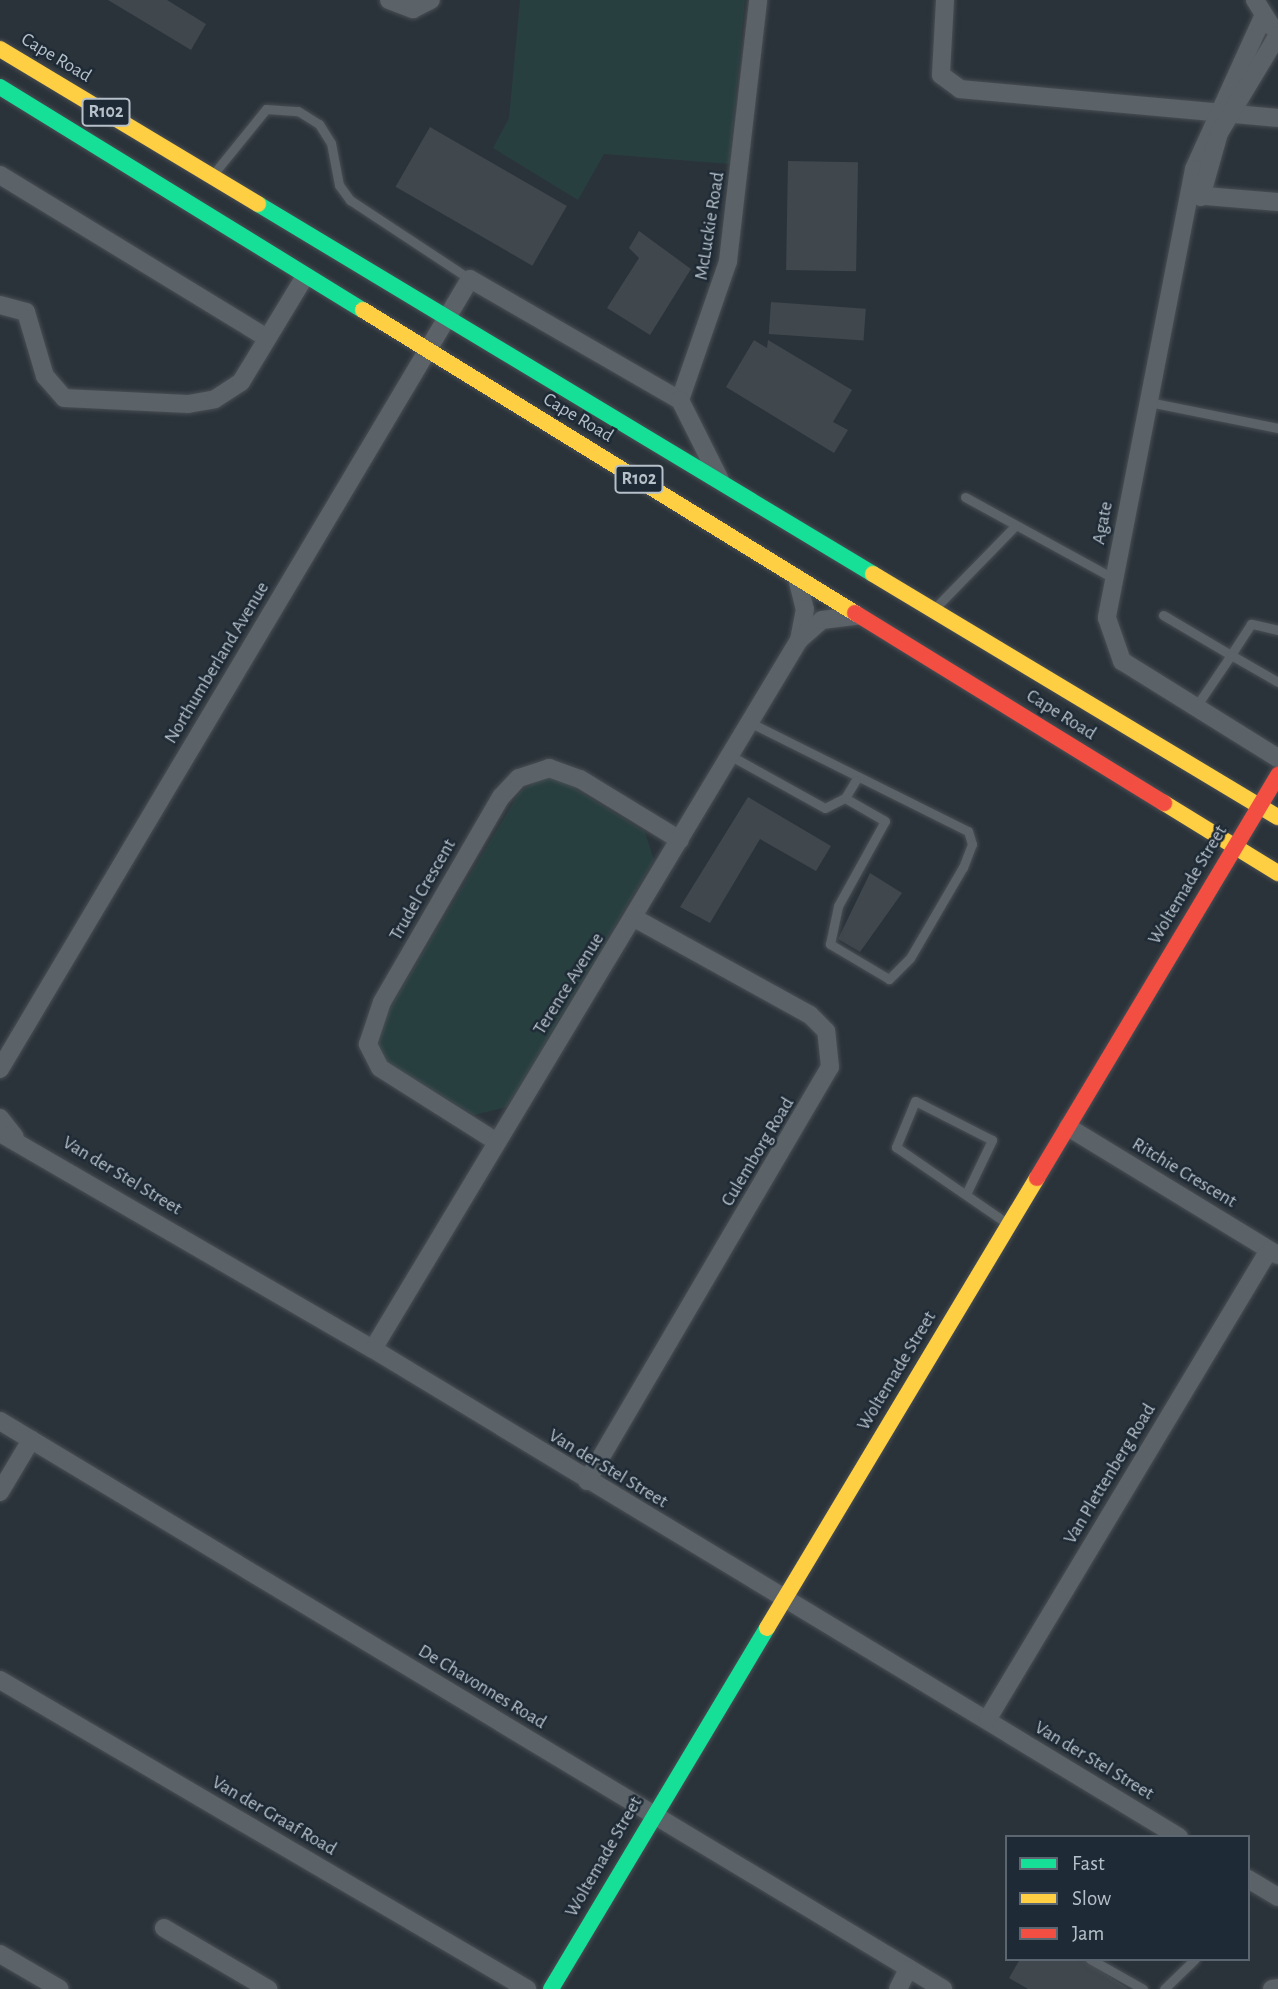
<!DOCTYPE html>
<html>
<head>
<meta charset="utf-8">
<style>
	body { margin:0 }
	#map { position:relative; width:1278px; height:1989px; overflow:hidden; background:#2b333a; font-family:"Alegreya Sans",sans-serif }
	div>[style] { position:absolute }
	.green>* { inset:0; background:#283f40 }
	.building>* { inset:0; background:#40474d; transform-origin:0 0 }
	.roads { filter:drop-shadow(0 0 2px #494f54) drop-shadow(0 0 2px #494f54) }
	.lane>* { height:9px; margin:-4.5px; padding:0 4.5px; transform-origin:4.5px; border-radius:4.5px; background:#5b6268 }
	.street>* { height:18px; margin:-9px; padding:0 9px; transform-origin:9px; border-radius:9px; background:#5b6268 }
	.fast>* { height:16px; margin:-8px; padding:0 8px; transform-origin:8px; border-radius:8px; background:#16e098 }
	.slow>* { height:16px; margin:-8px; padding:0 8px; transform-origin:8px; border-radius:8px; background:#ffcf43 }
	.jam>* { height:16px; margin:-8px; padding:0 8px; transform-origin:8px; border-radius:8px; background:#f24e42 }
	span { translate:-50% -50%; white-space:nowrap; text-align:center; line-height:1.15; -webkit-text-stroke:5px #1e2a35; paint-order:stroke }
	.shield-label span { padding:2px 5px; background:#1e2a35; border:2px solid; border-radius:5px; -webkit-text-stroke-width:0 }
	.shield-label { font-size:18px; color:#b6c0ca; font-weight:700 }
	.street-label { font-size:19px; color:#b6c0ca }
	.legend { position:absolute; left:1005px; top:1835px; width:245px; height:126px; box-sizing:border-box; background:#1e2a35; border:2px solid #5b6671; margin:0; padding:9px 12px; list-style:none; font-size:21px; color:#b6c0ca }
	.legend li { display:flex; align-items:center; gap:14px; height:35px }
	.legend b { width:35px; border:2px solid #5b6671 }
</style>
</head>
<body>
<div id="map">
	<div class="green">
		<div style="clip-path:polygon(520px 0,745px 0,729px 164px,604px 154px,578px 200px,493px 148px,509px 118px)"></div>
		<div style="clip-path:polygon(556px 777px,645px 832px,654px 860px,507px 1107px,474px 1115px,385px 1062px,376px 1044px,379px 1026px,519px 793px,540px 778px)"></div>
	</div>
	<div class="building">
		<div style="clip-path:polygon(108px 0,167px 0,206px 24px,191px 50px)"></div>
		<div style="left:430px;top:127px;width:158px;height:69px;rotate:30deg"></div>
		<div style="left:788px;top:161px;width:70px;height:109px;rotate:1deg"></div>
		<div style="clip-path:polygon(639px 231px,691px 269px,650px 335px,607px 308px,639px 258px,629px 248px)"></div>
		<div style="left:771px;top:302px;width:95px;height:32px;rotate:4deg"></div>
		<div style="clip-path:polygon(754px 340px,767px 348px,768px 340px,852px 390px,833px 422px,848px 430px,834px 453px,726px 387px)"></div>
		<div style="clip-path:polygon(748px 797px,831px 846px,816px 871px,760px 839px,710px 923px,680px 907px)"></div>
		<div style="clip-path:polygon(870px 873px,902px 893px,860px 952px,838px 939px)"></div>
		<div style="clip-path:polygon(1020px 1959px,1083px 1959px,1129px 1989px,1028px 1989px,1009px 1978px)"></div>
	</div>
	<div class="roads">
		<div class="lane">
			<div style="left:215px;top:172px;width:81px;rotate:-51deg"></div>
			<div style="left:266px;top:109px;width:32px;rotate:4deg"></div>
			<div style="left:298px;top:111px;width:25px;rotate:32deg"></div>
			<div style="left:319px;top:124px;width:22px;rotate:58deg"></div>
			<div style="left:331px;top:143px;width:43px;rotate:79.2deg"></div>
			<div style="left:339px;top:185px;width:19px;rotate:54deg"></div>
			<div style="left:350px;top:200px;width:144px;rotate:33.4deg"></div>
			<div style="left:1149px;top:402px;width:132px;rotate:11.4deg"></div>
			<div style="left:965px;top:497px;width:169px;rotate:28.7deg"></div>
			<div style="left:937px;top:606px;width:113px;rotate:-45.7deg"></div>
			<div style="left:1163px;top:615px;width:79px;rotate:30.5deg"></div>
			<div style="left:1231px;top:655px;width:64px;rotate:124.2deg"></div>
			<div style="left:1278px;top:630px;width:28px;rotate:-167deg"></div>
			<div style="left:1251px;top:624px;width:37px;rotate:123deg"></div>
			<div style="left:1231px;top:655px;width:54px;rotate:29.9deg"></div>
			<div style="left:751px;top:723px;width:242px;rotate:26.5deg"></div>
			<div style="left:968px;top:831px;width:14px;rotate:73deg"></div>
			<div style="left:972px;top:844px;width:25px;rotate:111deg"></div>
			<div style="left:963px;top:867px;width:105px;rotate:120.2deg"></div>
			<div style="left:910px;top:958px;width:30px;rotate:135deg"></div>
			<div style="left:889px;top:979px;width:69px;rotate:-149.3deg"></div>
			<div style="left:830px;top:944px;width:39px;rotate:-78deg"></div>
			<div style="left:838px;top:906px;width:97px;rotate:-61.1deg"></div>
			<div style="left:885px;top:821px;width:46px;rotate:-150.1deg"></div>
			<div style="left:731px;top:756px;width:107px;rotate:29deg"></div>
			<div style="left:825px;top:808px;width:22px;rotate:-27deg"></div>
			<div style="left:845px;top:798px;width:21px;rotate:-59deg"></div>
			<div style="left:967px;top:1192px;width:58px;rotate:-64.3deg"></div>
			<div style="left:992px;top:1140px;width:86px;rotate:-153.1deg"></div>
			<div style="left:915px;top:1101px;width:50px;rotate:112.4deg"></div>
			<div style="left:896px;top:1147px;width:136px;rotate:34.5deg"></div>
			<div style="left:1090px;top:1959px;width:61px;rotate:29.5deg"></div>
			<div style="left:1164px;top:1989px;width:43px;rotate:-44.1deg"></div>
		</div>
		<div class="street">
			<div style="left:389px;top:0;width:26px;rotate:21deg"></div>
			<div style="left:413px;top:9px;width:20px;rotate:-27deg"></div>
			<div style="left:945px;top:0;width:75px;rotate:93.1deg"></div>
			<div style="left:941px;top:75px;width:24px;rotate:36deg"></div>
			<div style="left:960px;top:89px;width:319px;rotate:5.2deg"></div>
			<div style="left:1255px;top:0;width:31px;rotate:58deg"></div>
			<div style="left:1262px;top:19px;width:165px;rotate:114.4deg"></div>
			<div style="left:1194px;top:169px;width:457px;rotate:101deg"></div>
			<div style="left:1107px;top:618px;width:46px;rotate:70.8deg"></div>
			<div style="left:1122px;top:661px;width:184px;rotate:31.9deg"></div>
			<div style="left:0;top:175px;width:313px;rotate:31.4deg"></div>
			<div style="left:1193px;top:195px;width:85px;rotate:4.7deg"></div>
			<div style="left:1201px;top:197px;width:66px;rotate:-74.3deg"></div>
			<div style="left:1219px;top:133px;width:114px;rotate:-59deg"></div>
			<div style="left:0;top:305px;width:27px;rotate:15deg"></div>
			<div style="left:26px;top:312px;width:67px;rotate:73.5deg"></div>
			<div style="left:45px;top:376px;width:29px;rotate:49deg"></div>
			<div style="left:64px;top:398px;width:124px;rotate:2.8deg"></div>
			<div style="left:188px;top:404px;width:27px;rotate:-10deg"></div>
			<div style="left:215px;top:399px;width:31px;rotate:-33deg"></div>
			<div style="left:241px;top:382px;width:122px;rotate:-58.8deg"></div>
			<div style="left:680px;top:400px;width:147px;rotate:-70.9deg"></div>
			<div style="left:728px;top:261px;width:263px;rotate:-83.4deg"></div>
			<div style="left:797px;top:578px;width:32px;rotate:76deg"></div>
			<div style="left:805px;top:609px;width:32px;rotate:101deg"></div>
			<div style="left:0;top:1069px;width:919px;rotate:-59.25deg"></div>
			<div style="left:470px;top:279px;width:242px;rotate:30deg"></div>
			<div style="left:680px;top:400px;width:89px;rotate:63.4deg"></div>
			<div style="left:0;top:1118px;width:24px;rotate:52deg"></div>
			<div style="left:1068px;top:1127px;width:246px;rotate:31.4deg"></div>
			<div style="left:0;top:1133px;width:431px;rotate:30.1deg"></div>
			<div style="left:373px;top:1349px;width:942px;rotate:31.19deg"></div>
			<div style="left:497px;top:1142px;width:138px;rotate:-147.7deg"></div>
			<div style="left:380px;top:1068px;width:27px;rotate:-117deg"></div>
			<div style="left:368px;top:1044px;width:44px;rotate:-71.6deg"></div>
			<div style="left:382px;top:1002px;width:237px;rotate:-59.9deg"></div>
			<div style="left:501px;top:797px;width:26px;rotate:-47deg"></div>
			<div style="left:519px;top:778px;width:32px;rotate:-18deg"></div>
			<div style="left:549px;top:768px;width:33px;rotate:20deg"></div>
			<div style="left:580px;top:779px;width:117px;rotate:31.4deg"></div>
			<div style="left:373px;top:1349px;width:827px;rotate:-59deg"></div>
			<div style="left:799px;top:640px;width:30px;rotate:-41deg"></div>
			<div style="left:822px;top:620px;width:35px;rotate:-7deg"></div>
			<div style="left:0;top:1421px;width:1101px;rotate:31.06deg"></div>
			<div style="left:587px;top:1481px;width:480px;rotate:-59.6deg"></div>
			<div style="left:830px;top:1067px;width:36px;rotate:-96deg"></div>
			<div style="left:826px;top:1031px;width:23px;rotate:-135deg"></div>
			<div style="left:810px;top:1015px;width:201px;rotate:-151.1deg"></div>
			<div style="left:0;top:1492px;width:61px;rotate:-59.2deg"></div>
			<div style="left:0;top:1680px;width:611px;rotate:30.38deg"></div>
			<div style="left:987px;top:1720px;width:548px;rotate:-59.04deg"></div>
			<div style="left:1248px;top:1879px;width:35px;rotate:31deg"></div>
			<div style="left:164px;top:1928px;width:121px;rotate:30.4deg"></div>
			<div style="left:0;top:1954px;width:69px;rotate:30.3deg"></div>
			<div style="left:898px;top:1989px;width:22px;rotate:-63deg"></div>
			<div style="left:1272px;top:1989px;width:6px;rotate:-9deg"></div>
		</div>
		<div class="fast">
			<div style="left:0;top:87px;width:426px;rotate:31.6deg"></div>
			<div style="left:258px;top:204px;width:718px;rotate:31.03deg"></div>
			<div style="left:551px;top:1989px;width:421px;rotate:-59.1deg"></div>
		</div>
		<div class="slow">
			<div style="left:0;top:49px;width:301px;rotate:31deg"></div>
			<div style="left:363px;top:310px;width:578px;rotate:31.63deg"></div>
			<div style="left:873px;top:574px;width:472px;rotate:31deg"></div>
			<div style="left:1164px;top:803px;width:134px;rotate:31.6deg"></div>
			<div style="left:767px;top:1628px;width:525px;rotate:-59.04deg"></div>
		</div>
		<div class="jam">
			<div style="left:855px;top:613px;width:363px;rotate:31.6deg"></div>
			<div style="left:1037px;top:1178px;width:470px;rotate:-59.1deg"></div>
		</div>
	</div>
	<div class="shield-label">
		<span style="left:106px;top:112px">R102</span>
		<span style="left:639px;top:479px">R102</span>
	</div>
	<div class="street-label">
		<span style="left:56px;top:58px;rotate:31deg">Cape Road</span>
		<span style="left:710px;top:226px;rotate:-81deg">McLuckie Road</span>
		<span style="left:578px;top:418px;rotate:31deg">Cape Road</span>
		<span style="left:1103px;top:523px;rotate:-79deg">Agate</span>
		<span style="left:217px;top:663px;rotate:-59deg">Northumberland Avenue</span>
		<span style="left:1061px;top:715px;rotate:32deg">Cape Road</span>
		<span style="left:1188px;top:885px;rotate:-59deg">Woltemade Street</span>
		<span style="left:423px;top:890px;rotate:-60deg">Trudel Crescent</span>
		<span style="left:569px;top:984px;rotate:-58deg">Terence Avenue</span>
		<span style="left:758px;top:1152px;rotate:-59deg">Culemborg Road</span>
		<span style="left:1184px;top:1173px;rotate:31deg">Ritchie Crescent</span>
		<span style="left:122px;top:1176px;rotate:31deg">Van der Stel Street</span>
		<span style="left:897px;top:1371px;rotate:-59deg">Woltemade Street</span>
		<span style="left:608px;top:1469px;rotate:31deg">Van der Stel Street</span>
		<span style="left:1110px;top:1474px;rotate:-59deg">Van Plettenberg Road</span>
		<span style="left:482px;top:1687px;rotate:31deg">De Chavonnes Road</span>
		<span style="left:1094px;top:1761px;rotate:31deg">Van der Stel Street</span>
		<span style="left:274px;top:1816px;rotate:30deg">Van der Graaf Road</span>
		<span style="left:604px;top:1857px;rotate:-60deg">Woltemade Street</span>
	</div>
	<ul class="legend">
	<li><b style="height:9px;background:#16e098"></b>Fast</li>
	<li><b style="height:9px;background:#ffcf43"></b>Slow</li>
	<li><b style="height:9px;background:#f24e42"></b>Jam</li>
	</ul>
</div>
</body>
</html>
